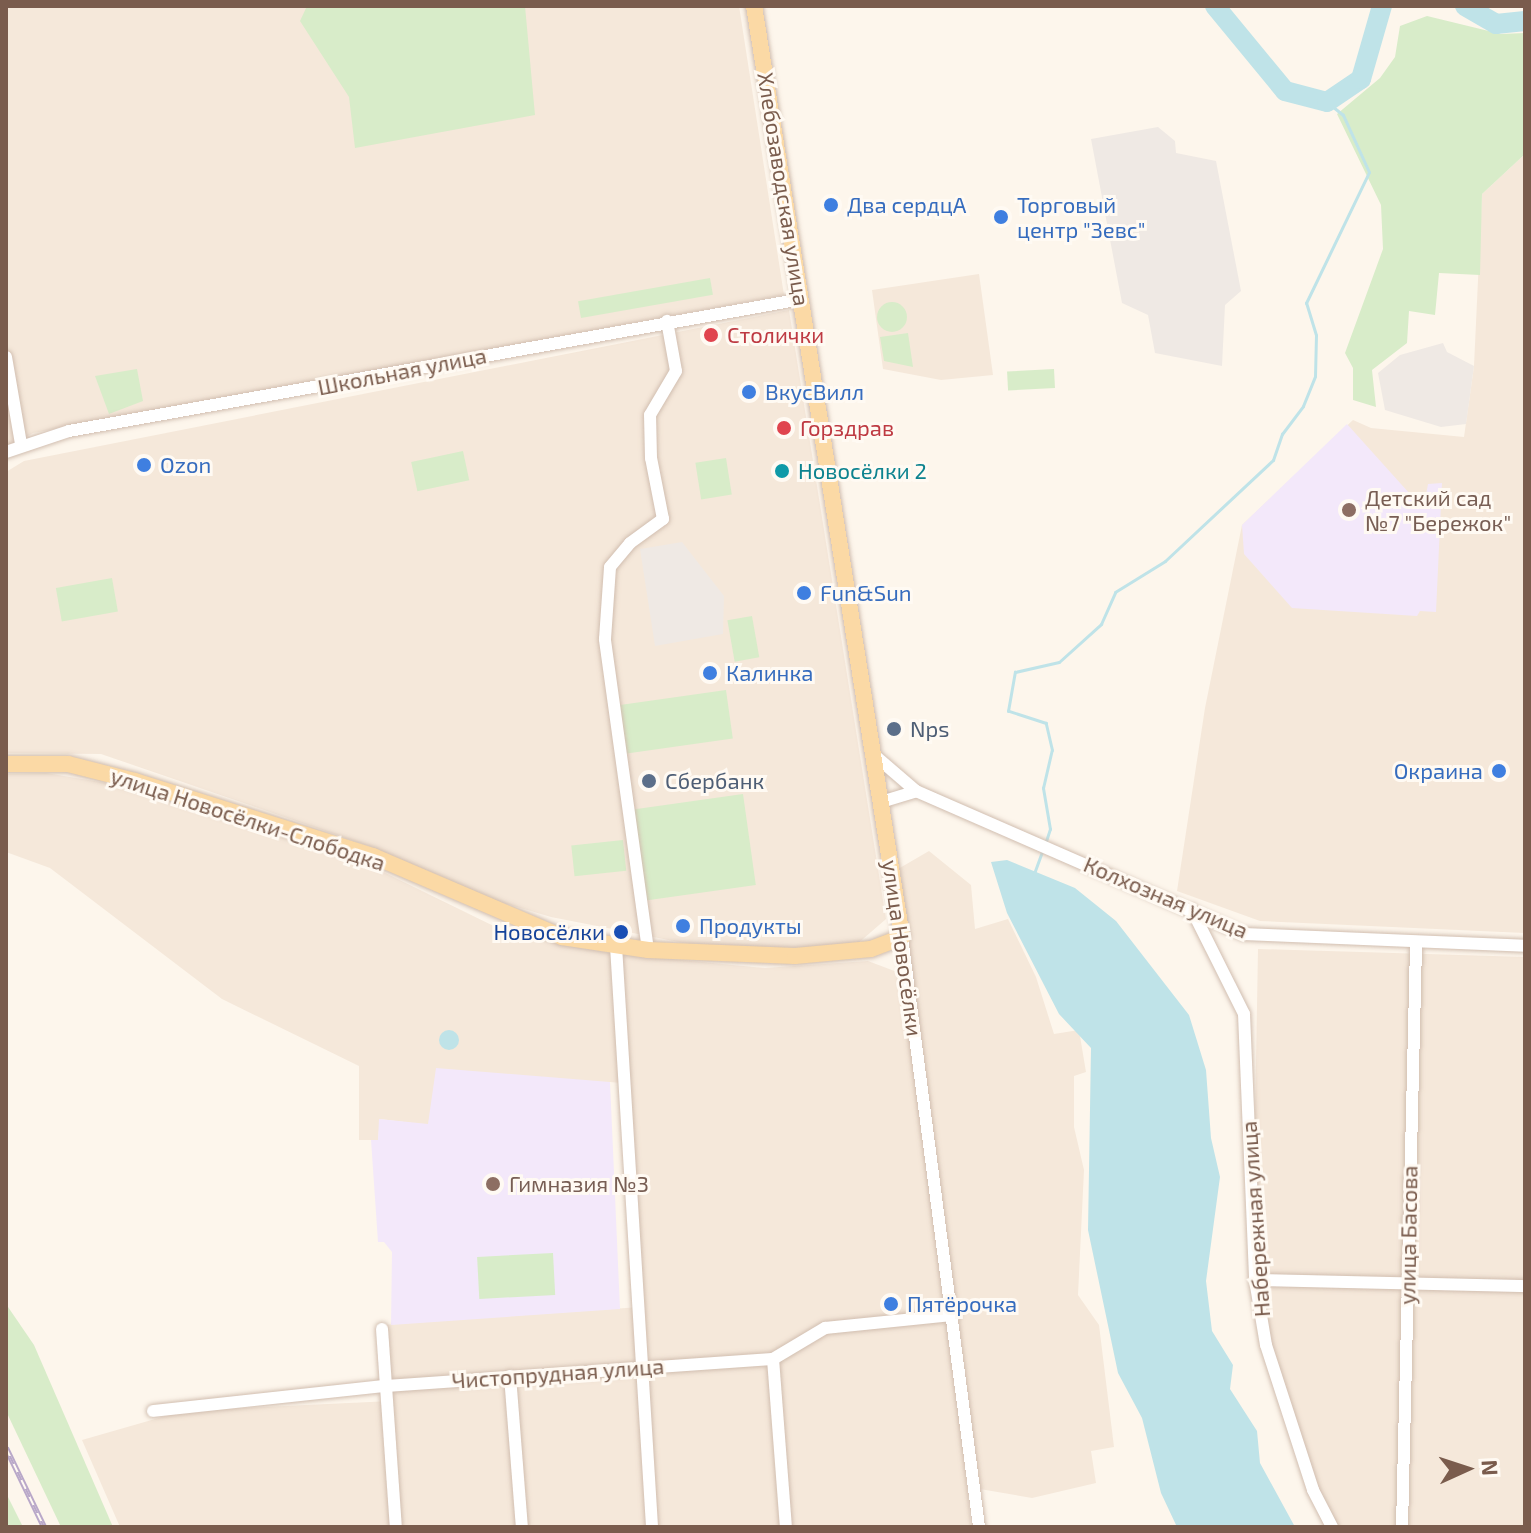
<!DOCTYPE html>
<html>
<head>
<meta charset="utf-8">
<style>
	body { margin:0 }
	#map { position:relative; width:1531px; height:1533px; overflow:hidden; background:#fdf6ec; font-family:"Exo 2",sans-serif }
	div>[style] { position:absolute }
	.residential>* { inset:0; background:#f5e8da }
	.industrial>* { inset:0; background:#efe9e4 }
	.education>* { inset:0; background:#f3e8fa }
	.green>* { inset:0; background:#d8ecc9; transform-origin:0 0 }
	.round { border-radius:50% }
	.water>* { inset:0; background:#bfe3e8 }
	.stream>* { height:3px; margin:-1.5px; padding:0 1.5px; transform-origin:1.5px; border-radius:1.5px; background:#bfe3e8 }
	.river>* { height:20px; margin:-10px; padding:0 10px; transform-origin:10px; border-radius:10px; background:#bfe3e8 }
	.roads { filter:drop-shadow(0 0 2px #d1beb0) drop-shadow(0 0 2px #d1beb0) }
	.minor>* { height:12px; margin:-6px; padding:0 6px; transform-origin:6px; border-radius:6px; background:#fff }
	.major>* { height:16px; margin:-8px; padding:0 8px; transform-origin:8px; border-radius:8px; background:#fbd9a5 }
	.rail>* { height:6px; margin-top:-3px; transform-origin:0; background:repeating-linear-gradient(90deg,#fffaf3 0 9px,#b9a8c9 0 18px); box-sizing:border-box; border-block:2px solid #b9a8c9 }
	.dots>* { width:22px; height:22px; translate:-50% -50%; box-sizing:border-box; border:4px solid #fffaf3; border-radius:50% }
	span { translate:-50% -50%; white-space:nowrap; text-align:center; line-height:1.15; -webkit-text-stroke:6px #fffaf3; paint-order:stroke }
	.street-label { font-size:22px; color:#7a5c4d }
	.shop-label { font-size:22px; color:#366cbe }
	.left { translate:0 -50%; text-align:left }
	.right { translate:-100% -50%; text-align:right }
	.health-label { font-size:22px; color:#be3a42 }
	.culture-label { font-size:22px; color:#0d838f }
	.education-label { font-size:22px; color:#785e54 }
	.service-label { font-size:22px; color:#4e5e75 }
	.transit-label { font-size:22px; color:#164399 }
	.frame { position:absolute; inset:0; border:8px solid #7a5c4d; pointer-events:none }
	.north { position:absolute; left:1427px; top:1429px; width:80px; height:80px; -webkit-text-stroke:6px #fffaf3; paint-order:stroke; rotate:87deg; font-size:22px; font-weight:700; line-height:32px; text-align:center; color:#7a5c4d }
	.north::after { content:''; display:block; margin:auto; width:28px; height:36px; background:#7a5c4d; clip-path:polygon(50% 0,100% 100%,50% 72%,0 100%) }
</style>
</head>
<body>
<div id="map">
	<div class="residential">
		<div style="clip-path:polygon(6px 6px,739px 6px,784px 295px,33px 433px,6px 447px)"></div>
		<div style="clip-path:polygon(1525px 154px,1525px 933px,1260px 921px,1177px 891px,1205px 708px,1242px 525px,1353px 420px,1371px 428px,1464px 437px,1474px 366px,1482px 194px)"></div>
		<div style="clip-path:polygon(979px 274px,993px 375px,941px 380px,883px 369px,872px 290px)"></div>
		<div style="clip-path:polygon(789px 310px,886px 919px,856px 945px,775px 950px,689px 944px,551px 917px,473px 894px,372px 847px,101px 754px,6px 753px,6px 472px,24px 461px)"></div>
		<div style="clip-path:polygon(46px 773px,130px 787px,371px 866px,508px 933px,614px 954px,622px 1083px,610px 1082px,428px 1125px,380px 1119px,378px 1140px,359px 1140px,359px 1066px,222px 999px,50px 868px,6px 852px,6px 774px)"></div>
		<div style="clip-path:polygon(929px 851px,971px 885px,975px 929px,1008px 919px,1036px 977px,1054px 1034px,1079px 1030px,1086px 1072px,1074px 1076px,1074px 1127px,1084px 1170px,1078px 1295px,1099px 1325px,1114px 1447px,1091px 1451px,1096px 1483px,1032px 1498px,980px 1489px,898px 869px)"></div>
		<div style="clip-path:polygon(1258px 949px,1525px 957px,1525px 1527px,1338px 1527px,1311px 1489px,1252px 1295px)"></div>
		<div style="clip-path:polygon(619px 954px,765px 968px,868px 961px,905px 975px,951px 1323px,971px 1527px,120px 1527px,82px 1440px,183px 1411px,391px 1401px,383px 1325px,640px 1307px)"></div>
	</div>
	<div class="industrial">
		<div style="clip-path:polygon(1158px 127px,1175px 141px,1176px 153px,1216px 161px,1241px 291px,1225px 305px,1222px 366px,1155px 353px,1148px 315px,1122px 303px,1091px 139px)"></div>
		<div style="clip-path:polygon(1443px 343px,1447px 352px,1474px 366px,1466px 424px,1441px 427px,1385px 410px,1378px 373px,1400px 355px)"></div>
		<div style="clip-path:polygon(682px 542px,724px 596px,723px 634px,655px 646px,640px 549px)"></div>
	</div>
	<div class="education">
		<div style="clip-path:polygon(1347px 424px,1410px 494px,1426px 495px,1428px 484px,1442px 483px,1436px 612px,1420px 611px,1417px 616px,1292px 608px,1244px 554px,1242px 525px)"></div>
		<div style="clip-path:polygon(436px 1068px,610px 1082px,620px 1309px,391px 1325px,392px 1252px,384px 1242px,378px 1242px,371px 1140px,378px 1140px,379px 1119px,428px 1124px)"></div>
	</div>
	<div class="green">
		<div style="clip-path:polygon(307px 6px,525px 6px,535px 115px,355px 148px,349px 97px,300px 21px)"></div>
		<div style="clip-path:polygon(1427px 16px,1501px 34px,1525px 33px,1525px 154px,1482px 194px,1480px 275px,1439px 273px,1435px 315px,1409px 311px,1407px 343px,1372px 370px,1376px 407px,1353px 400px,1353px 368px,1345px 353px,1383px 249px,1381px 205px,1337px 114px,1380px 78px,1395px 57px,1400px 26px)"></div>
		<div style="left:710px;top:278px;width:17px;height:134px;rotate:80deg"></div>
		<div class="round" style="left:877px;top:302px;width:30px;height:30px"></div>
		<div style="clip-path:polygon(908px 333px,913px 367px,884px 361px,880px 337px)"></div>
		<div style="clip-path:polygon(137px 369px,143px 401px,109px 414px,95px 376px)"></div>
		<div style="left:1054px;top:369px;width:19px;height:47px;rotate:87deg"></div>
		<div style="left:463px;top:451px;width:30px;height:53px;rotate:78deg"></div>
		<div style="left:726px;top:458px;width:37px;height:31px;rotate:81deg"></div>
		<div style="left:112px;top:578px;width:34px;height:57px;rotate:80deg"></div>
		<div style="left:752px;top:616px;width:42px;height:25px;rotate:80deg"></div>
		<div style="left:726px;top:690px;width:49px;height:107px;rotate:82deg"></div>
		<div style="left:743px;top:794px;width:92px;height:111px;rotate:82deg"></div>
		<div style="left:623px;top:840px;width:31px;height:52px;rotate:84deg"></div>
		<div style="left:553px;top:1253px;width:42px;height:76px;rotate:87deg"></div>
		<div style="clip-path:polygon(6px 1304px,34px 1345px,113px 1527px,61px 1527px,6px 1411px)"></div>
		<div style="clip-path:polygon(6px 1493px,23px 1527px,6px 1527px)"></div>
	</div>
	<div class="water">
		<div style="clip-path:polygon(1007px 860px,1075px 888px,1116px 921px,1189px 1015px,1206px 1070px,1211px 1138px,1220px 1177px,1206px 1281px,1212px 1331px,1233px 1365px,1230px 1389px,1257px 1431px,1260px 1463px,1295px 1527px,1177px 1527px,1161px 1493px,1142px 1418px,1118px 1373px,1088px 1230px,1091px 1048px,1059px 1014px,1007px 913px,991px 862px)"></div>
		<div class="round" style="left:439px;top:1030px;width:20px;height:20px"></div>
	</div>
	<div class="stream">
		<div style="left:1046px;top:841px;width:13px;rotate:-72deg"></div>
		<div style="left:1050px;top:829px;width:42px;rotate:-99.7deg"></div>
		<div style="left:1043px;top:788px;width:39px;rotate:-77deg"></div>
		<div style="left:1052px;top:750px;width:28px;rotate:-103deg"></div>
		<div style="left:1046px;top:723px;width:40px;rotate:-162deg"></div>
		<div style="left:1008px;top:711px;width:40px;rotate:-80deg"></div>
		<div style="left:1015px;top:672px;width:45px;rotate:-12.8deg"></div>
		<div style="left:1059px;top:662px;width:57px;rotate:-42.1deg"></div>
		<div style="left:1101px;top:624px;width:35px;rotate:-66deg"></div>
		<div style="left:1115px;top:592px;width:59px;rotate:-31.8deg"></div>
		<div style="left:1165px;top:561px;width:148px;rotate:-43.1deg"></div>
		<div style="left:1273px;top:460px;width:28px;rotate:-71deg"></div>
		<div style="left:1282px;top:434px;width:35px;rotate:-53deg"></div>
		<div style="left:1303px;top:406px;width:32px;rotate:-68deg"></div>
		<div style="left:1315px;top:376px;width:41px;rotate:-88.6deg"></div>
		<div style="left:1316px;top:335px;width:34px;rotate:-107deg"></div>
		<div style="left:1306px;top:303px;width:145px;rotate:-64.3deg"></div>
		<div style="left:1369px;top:172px;width:63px;rotate:-114.5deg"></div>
		<div style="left:1343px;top:115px;width:21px;rotate:-141deg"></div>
		<div style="left:1032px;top:879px;width:33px;rotate:-70deg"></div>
	</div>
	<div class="river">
		<div style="left:1215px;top:6px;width:110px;rotate:50.5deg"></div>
		<div style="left:1285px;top:91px;width:43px;rotate:14.7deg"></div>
		<div style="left:1327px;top:102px;width:41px;rotate:-34.1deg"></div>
		<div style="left:1361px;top:79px;width:76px;rotate:-74deg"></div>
		<div style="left:1465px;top:6px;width:36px;rotate:30deg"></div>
		<div style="left:1496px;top:24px;width:29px;rotate:-6deg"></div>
	</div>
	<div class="roads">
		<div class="minor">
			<div style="left:6px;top:357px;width:88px;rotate:80.2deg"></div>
			<div style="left:6px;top:452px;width:66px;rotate:-18.4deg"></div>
			<div style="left:69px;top:431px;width:745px;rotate:-10.21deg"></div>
			<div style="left:873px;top:754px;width:57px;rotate:40.7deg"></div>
			<div style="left:916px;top:791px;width:358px;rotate:23.6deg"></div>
			<div style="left:1244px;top:934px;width:281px;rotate:2.4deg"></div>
			<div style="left:881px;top:802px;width:37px;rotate:-17deg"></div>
			<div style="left:1192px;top:910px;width:116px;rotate:63.4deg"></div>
			<div style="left:1244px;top:1014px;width:266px;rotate:87.6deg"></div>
			<div style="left:1255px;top:1280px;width:66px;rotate:80.4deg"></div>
			<div style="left:1266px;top:1345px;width:152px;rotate:72deg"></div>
			<div style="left:1313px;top:1490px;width:42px;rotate:62.8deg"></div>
			<div style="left:902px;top:937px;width:595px;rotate:82.56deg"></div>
			<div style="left:616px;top:946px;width:582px;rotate:86.45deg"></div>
			<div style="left:648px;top:950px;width:314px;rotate:-97.9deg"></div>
			<div style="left:605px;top:639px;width:72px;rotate:-86deg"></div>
			<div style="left:610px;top:567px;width:31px;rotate:-50deg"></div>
			<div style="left:630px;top:543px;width:41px;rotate:-36deg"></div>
			<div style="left:663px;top:519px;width:62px;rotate:-101.1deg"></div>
			<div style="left:651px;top:458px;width:43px;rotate:-91.3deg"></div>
			<div style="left:650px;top:415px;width:51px;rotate:-59.4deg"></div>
			<div style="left:676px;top:371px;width:51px;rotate:-100.2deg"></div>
			<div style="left:1255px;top:1280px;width:270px;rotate:1.3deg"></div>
			<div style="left:382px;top:1329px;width:198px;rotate:86deg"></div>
			<div style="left:773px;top:1359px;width:169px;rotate:85.6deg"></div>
			<div style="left:510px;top:1376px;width:151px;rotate:85.5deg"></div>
			<div style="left:153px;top:1411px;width:233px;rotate:-6.2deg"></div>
			<div style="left:385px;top:1386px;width:389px;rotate:-4deg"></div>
			<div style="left:773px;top:1359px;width:61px;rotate:-30.8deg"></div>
			<div style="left:825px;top:1328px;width:130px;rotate:-5.8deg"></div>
			<div style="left:1402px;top:1527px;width:583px;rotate:-88.62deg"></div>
		</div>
		<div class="major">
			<div style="left:6px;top:764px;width:62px"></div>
			<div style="left:68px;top:764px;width:69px;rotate:14.2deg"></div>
			<div style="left:135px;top:781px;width:250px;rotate:17.5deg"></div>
			<div style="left:373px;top:856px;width:206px;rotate:23.2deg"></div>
			<div style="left:562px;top:937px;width:87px;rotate:8.6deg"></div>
			<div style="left:648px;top:950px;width:147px;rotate:2.3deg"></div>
			<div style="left:795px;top:956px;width:76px;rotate:-5.3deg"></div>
			<div style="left:871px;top:949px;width:33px;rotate:-21deg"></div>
			<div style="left:902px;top:937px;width:943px;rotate:-99.03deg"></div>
		</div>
	</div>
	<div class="rail">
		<div style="left:6px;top:1448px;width:88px;rotate:64.3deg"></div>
	</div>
	<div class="dots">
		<div style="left:831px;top:205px;background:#3f7fe0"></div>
		<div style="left:1001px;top:217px;background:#3f7fe0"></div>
		<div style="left:711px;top:335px;background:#e0444e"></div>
		<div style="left:749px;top:392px;background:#3f7fe0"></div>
		<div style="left:784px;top:428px;background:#e0444e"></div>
		<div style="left:144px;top:465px;background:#3f7fe0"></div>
		<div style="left:782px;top:471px;background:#0f9aa8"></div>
		<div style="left:1349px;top:510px;background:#8d6e63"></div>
		<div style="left:804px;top:593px;background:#3f7fe0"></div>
		<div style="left:710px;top:673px;background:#3f7fe0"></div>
		<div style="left:894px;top:729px;background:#5c6f8a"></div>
		<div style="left:1499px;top:771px;background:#3f7fe0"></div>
		<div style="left:649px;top:781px;background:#5c6f8a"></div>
		<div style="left:683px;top:926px;background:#3f7fe0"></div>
		<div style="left:621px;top:932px;background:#1a4fb4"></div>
		<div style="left:493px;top:1184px;background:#8d6e63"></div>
		<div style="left:891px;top:1304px;background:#3f7fe0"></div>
	</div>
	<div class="street-label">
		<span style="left:784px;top:189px;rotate:81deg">Хлебозаводская улица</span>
		<span style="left:402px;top:371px;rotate:-11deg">Школьная улица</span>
		<span style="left:248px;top:819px;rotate:18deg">улица Новосёлки-Слободка</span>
		<span style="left:1166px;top:897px;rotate:23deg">Колхозная улица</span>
		<span style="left:903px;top:948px;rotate:82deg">улица Новосёлки</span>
		<span style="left:1255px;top:1219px;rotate:-94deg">Набережная улица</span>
		<span style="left:1408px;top:1235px;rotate:-89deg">улица Басова</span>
		<span style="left:558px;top:1373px;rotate:-4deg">Чистопрудная улица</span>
	</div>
	<div class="shop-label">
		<span class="left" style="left:1017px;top:217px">Торговый<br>центр "Зевс"</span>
		<span class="left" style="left:847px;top:205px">Два сердцА</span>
		<span class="left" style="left:765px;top:392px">ВкусВилл</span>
		<span class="left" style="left:160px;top:465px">Ozon</span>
		<span class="left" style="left:820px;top:593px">Fun&amp;Sun</span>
		<span class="left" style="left:726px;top:673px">Калинка</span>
		<span class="right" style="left:1483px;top:771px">Окраина</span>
		<span class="left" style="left:699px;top:926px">Продукты</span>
		<span class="left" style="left:907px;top:1304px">Пятёрочка</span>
	</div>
	<div class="health-label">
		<span class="left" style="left:727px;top:335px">Столички</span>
		<span class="left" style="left:800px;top:428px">Горздрав</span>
	</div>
	<div class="culture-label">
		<span class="left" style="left:798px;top:471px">Новосёлки 2</span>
	</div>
	<div class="education-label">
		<span class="left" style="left:1365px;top:510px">Детский сад<br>№7 "Бережок"</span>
		<span class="left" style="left:509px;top:1184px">Гимназия №3</span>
	</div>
	<div class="service-label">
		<span class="left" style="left:910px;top:729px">Nps</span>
		<span class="left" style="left:665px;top:781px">Сбербанк</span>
	</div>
	<div class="transit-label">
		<span class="right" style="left:605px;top:932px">Новосёлки</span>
	</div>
	<div class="frame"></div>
	<div class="north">N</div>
</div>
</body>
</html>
